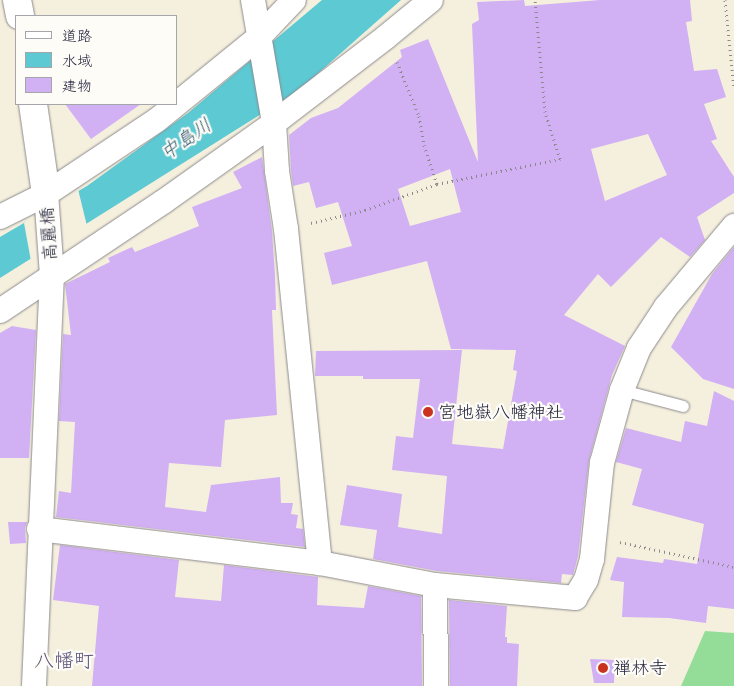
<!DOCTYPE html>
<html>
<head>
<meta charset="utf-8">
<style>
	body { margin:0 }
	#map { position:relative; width:734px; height:686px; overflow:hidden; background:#f5f0de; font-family:Itim,"Klee One",sans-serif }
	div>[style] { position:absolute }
	.green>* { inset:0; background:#94dd98 }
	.water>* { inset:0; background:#5cc9d3 }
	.pier>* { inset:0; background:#f5f0de }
	.building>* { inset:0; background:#d1b0f4 }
	.path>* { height:3px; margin-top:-1.5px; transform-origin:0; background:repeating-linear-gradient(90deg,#8c898c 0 1px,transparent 0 5px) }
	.roads { filter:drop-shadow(0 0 1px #8c898c) drop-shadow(0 0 1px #8c898c) }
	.service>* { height:11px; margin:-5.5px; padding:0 5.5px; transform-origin:5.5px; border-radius:5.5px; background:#fff }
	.minor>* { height:24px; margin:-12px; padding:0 12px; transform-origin:12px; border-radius:12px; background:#fff }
	.tertiary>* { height:28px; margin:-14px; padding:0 14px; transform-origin:14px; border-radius:14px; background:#fff }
	.dots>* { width:14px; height:14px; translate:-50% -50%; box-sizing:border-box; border:2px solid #fdfcf7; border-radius:50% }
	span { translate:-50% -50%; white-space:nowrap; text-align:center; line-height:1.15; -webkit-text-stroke:4.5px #fdfcf7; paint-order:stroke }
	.street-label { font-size:18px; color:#22223b }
	.poi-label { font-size:18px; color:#22223b }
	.left { translate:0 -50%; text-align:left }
	.water-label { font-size:19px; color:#365c70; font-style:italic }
	.quarter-label { font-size:20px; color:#5f547c }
	.legend { position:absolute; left:15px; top:15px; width:162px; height:90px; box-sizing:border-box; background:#fdfcf7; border:1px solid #a5a5ac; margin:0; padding:6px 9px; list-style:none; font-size:15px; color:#22223b }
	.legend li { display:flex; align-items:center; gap:10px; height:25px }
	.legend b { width:25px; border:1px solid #a5a5ac }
</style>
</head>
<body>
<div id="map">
	<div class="green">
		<div style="clip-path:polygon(705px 631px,734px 633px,734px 686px,681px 686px)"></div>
	</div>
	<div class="water">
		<div style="clip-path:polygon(322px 0,401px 0,298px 91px,0 278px,0 237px,87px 186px,188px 113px)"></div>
	</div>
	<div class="pier">
		<div style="clip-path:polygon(78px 189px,87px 226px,31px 261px,24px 223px,38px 212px)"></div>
	</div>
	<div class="building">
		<div style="clip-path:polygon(evenodd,524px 0,525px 6px,600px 0,690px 0,692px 21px,686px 22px,694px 71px,717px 69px,726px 97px,704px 104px,717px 139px,711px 141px,734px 177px,734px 193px,697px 217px,705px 240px,690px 257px,661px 237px,611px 287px,598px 274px,564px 315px,625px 346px,612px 375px,589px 460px,578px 556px,573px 575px,562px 574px,561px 583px,437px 571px,373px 559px,377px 530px,340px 525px,347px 485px,402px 494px,398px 527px,442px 534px,447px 476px,392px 470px,396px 436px,413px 438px,420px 379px,363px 379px,363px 376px,315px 376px,316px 351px,462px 350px,452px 444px,503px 449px,517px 371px,513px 370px,516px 350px,451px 349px,427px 261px,332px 285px,324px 253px,352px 246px,338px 202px,316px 208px,309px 182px,293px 186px,291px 170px,289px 135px,311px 118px,338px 108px,402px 57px,400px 50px,428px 39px,478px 162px,472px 24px,479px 20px,477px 2px,524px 0,648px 134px,667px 175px,605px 201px,591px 149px,648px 134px,524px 0,450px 169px,461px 212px,410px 226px,398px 189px,450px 169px)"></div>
		<div style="clip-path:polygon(65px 104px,141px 104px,91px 139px)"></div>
		<div style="clip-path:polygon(262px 157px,272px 231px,275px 275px,276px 310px,272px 310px,277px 415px,225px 420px,221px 467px,169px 463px,165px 507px,206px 512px,211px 485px,280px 477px,281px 503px,293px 503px,291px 514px,298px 515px,296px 528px,303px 529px,305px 547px,56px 517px,59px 491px,71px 493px,75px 422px,59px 421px,63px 334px,71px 335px,65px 284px,110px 262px,108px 258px,132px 247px,135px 252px,199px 226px,192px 207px,242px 188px,233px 172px)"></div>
		<div style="clip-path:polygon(734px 247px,734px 389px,703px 379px,671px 347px,712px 274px)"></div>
		<div style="clip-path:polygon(12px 326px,36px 330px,29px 458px,0 458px,0 333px)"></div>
		<div style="clip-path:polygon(714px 391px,734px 401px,734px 609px,708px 606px,706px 623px,669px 618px,622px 617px,624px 582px,610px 580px,617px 557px,663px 563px,664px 559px,697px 564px,704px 524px,632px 505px,642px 469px,616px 462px,626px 428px,681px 442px,685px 421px,707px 426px)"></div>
		<div style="clip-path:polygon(8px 522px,27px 522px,25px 528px,26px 543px,10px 544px)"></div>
		<div style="clip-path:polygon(60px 545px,179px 560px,175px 597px,221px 601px,224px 565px,318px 577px,317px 605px,364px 608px,368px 586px,421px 596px,422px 686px,92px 686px,99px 606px,53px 600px)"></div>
		<div style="clip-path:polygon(449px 600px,507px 606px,505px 637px,507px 637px,507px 643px,519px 644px,517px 686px,450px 686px)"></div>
		<div style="clip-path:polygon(590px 659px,615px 660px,614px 683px,594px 683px)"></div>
	</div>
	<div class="path">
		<div style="left:725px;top:0;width:88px;rotate:84.2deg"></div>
		<div style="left:397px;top:62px;width:58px;rotate:67.8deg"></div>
		<div style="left:419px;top:116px;width:29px;rotate:80deg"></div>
		<div style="left:424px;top:145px;width:41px;rotate:71.6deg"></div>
		<div style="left:311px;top:223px;width:56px;rotate:-13.5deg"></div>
		<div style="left:365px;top:210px;width:77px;rotate:-19.9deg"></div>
		<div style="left:437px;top:184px;width:126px;rotate:-11.5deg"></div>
		<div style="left:560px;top:159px;width:49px;rotate:-107.7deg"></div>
		<div style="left:545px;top:112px;width:112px;rotate:-95.1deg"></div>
		<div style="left:620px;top:542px;width:117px;rotate:12.4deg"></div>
	</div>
	<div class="roads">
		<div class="service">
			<div style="left:622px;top:390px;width:63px;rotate:14.7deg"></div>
		</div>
		<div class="minor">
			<div style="left:253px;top:0;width:125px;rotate:80.3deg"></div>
			<div style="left:274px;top:123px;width:48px;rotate:86.4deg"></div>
			<div style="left:277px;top:171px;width:59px;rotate:81.2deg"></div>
			<div style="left:286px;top:229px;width:336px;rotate:84.2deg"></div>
			<div style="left:0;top:217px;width:51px;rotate:-26.6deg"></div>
			<div style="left:46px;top:194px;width:133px;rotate:-33.7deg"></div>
			<div style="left:157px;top:120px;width:130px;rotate:-39.1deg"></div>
			<div style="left:258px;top:38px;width:52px;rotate:-46.5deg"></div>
			<div style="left:0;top:311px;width:196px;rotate:-33.8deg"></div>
			<div style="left:163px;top:202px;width:136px;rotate:-35.4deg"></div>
			<div style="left:274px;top:123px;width:141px;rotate:-37.5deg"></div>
			<div style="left:386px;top:37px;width:58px;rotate:-39.4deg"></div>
			<div style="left:39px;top:529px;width:283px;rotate:6.9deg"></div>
			<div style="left:320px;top:563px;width:117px;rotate:10.8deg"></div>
			<div style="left:435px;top:585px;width:141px;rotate:5.3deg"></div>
			<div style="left:575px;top:598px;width:21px;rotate:-59deg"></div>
			<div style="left:586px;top:580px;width:22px;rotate:-74deg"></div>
			<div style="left:592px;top:559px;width:97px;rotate:-84.1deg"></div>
			<div style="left:602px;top:463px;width:76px;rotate:-74.7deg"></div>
			<div style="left:622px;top:390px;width:45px;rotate:-68deg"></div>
			<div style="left:639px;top:348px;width:49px;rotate:-56.6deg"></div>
			<div style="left:666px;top:307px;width:106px;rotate:-50deg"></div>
			<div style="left:435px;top:585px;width:101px;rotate:89.4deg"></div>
			<div style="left:34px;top:686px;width:411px;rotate:-87.5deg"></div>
			<div style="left:52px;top:275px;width:81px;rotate:-94.2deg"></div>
		</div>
		<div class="tertiary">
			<div style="left:17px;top:0;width:16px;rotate:79deg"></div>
			<div style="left:33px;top:104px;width:91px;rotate:81.8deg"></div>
		</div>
	</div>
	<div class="dots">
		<div style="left:428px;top:412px;background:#c8321e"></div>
		<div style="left:603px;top:668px;background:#c8321e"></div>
	</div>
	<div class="street-label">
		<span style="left:49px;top:234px;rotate:-94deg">高麗橋</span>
	</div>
	<div class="poi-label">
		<span class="left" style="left:438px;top:412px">宮地嶽八幡神社</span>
		<span class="left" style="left:613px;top:668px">禅林寺</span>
	</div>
	<div class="water-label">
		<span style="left:186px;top:139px;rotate:-35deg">中島川</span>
	</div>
	<div class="quarter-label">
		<span style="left:64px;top:660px">八幡町</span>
	</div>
	<ul class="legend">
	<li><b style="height:6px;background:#fff"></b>道路</li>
	<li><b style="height:14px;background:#5cc9d3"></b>水域</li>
	<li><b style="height:14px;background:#d1b0f4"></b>建物</li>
	</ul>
</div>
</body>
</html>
